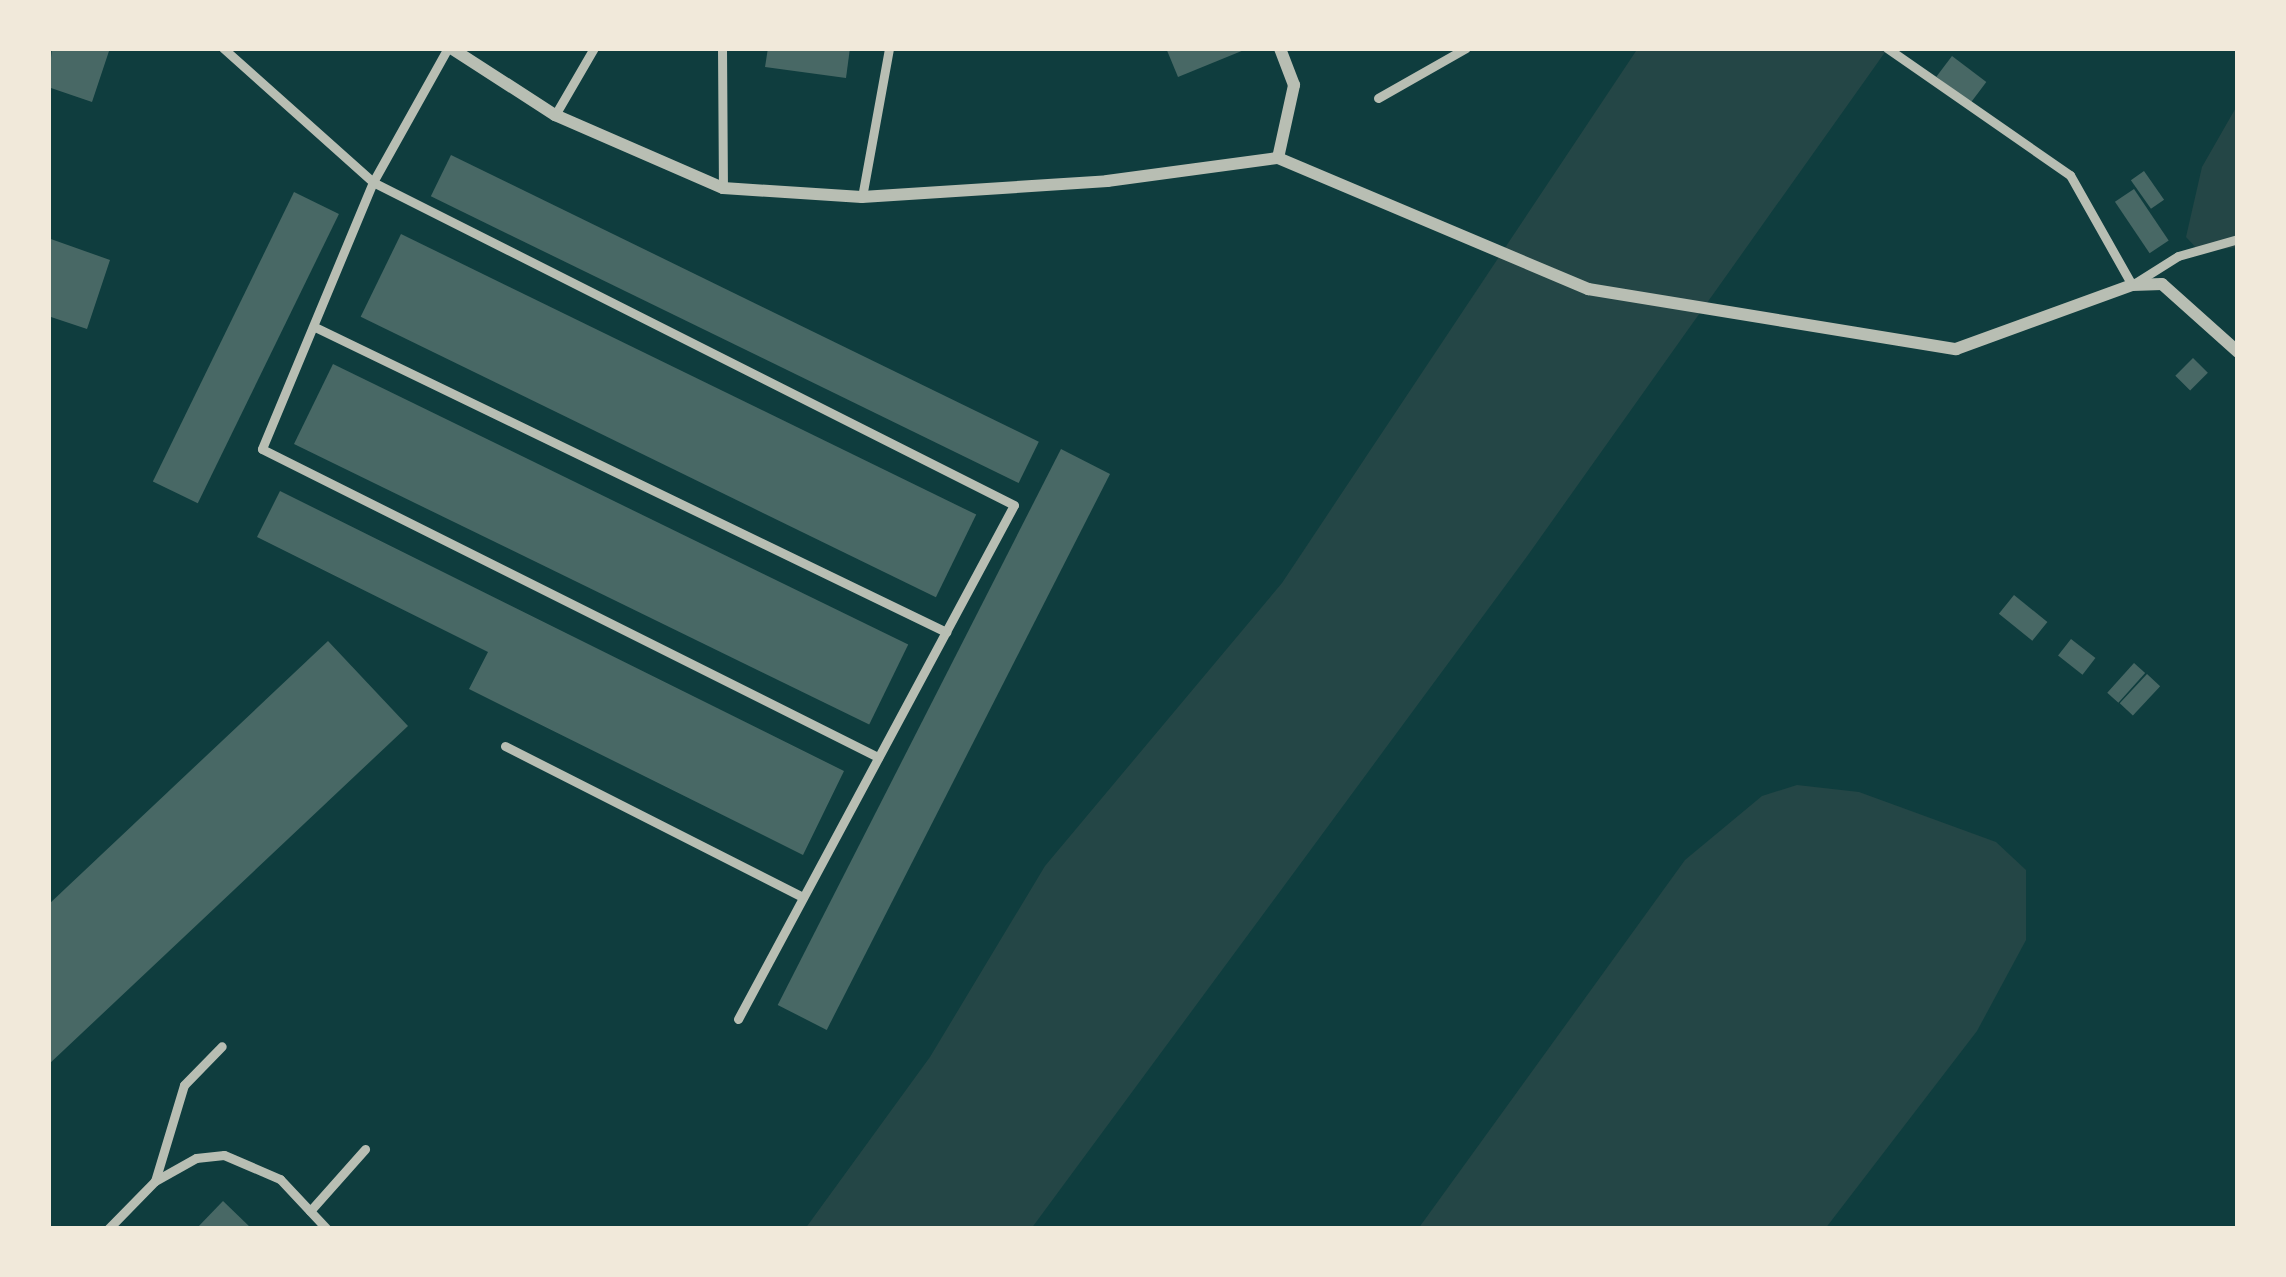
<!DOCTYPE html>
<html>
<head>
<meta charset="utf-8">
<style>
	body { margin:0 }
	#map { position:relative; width:2286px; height:1277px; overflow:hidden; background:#0f3d3e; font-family:Mulish,sans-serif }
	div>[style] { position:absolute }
	.green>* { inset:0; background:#244646 }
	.building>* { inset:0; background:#486865; transform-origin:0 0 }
	.service>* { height:9px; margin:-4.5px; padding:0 4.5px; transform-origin:4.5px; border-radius:4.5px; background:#b8beb3 }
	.minor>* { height:12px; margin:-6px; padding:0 6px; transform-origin:6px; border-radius:6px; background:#b8beb3 }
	span { translate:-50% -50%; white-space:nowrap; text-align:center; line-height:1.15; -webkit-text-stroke:10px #f1e9da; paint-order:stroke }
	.frame { position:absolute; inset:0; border:51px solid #f1e9da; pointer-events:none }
</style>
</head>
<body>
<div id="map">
	<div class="green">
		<div style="clip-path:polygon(1638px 48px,1888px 48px,1528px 555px,1031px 1229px,805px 1229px,930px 1057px,1045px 866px,1282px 583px)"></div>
		<div style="clip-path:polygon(2238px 104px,2238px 247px,2200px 252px,2186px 237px,2202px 167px)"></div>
		<div style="clip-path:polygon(1797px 785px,1859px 792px,1996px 842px,2026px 870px,2026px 940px,1977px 1031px,1825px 1229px,1418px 1229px,1685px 860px,1762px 796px)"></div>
	</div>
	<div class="building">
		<div style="clip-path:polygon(52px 48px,110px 48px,92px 102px,48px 87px)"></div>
		<div style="clip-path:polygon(768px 48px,850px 48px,846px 78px,765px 67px)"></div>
		<div style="clip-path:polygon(1166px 48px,1249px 48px,1178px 77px)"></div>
		<div style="left:1952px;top:56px;width:43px;height:26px;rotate:37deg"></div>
		<div style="left:451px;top:155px;width:654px;height:46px;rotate:26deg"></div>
		<div style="left:2144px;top:171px;width:35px;height:16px;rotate:55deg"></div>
		<div style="left:2134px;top:189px;width:62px;height:23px;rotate:56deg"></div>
		<div style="left:294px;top:192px;width:50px;height:322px;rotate:26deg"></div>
		<div style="left:401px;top:234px;width:640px;height:92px;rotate:26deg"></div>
		<div style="clip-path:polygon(48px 238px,110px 260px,87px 329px,48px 316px)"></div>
		<div style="left:2193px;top:358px;width:21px;height:25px;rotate:45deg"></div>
		<div style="left:333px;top:364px;width:640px;height:89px;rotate:26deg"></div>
		<div style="left:1061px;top:449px;width:55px;height:624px;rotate:27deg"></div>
		<div style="clip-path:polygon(280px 491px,844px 771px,803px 855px,469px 689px,488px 652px,257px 537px)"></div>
		<div style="left:2014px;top:595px;width:43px;height:24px;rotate:39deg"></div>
		<div style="left:2071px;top:639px;width:31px;height:21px;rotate:38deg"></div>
		<div style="clip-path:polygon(328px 641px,408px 726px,48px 1065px,48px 905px)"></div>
		<div style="left:2134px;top:663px;width:15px;height:40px;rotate:42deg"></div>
		<div style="left:2147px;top:674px;width:18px;height:40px;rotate:43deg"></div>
		<div style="clip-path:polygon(223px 1201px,252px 1229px,196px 1229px)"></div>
	</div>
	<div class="service">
		<div style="left:223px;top:48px;width:201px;rotate:41.8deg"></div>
		<div style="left:373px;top:182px;width:154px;rotate:-60.8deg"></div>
		<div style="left:722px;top:48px;width:140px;rotate:89.6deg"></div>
		<div style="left:1887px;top:48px;width:223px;rotate:34.8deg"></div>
		<div style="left:2070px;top:175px;width:126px;rotate:60.6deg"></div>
		<div style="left:2132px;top:285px;width:54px;rotate:-32.2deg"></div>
		<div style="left:2178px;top:256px;width:62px;rotate:-15.8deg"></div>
		<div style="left:1378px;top:98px;width:101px;rotate:-29.6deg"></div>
		<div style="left:555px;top:115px;width:78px;rotate:-59.8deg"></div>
		<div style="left:862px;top:197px;width:151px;rotate:-79.7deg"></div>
		<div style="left:317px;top:328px;width:699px;rotate:25.79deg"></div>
		<div style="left:505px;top:746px;width:334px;rotate:26.9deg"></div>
		<div style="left:738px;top:1019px;width:583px;rotate:-61.77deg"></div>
		<div style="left:1014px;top:505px;width:718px;rotate:-153.26deg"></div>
		<div style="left:373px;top:182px;width:289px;rotate:112.6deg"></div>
		<div style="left:262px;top:449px;width:689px;rotate:26.57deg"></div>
		<div style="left:155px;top:1181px;width:100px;rotate:-73.2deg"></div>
		<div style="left:184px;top:1085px;width:54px;rotate:-45.7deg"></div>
		<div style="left:310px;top:1211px;width:83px;rotate:-48.4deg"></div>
		<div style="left:108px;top:1229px;width:67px;rotate:-45.6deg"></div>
		<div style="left:155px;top:1181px;width:47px;rotate:-29.3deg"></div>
		<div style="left:196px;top:1158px;width:28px;rotate:-6deg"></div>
		<div style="left:224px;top:1155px;width:61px;rotate:23.2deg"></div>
		<div style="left:280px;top:1179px;width:69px;rotate:46.8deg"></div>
	</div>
	<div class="minor">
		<div style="left:451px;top:48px;width:124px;rotate:32.8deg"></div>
		<div style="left:555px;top:115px;width:183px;rotate:23.5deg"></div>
		<div style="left:723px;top:188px;width:139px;rotate:3.7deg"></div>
		<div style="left:862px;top:197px;width:246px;rotate:-3.7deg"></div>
		<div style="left:1107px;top:181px;width:173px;rotate:-7.7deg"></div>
		<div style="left:1278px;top:158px;width:337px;rotate:22.9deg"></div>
		<div style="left:1588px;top:289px;width:373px;rotate:9.3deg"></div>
		<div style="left:1956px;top:349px;width:187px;rotate:-20deg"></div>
		<div style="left:2132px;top:285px;width:30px;rotate:-2deg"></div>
		<div style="left:2162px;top:284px;width:102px;rotate:41.8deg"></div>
		<div style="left:1278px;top:158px;width:75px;rotate:-77.6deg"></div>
		<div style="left:1294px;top:85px;width:40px;rotate:-111deg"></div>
	</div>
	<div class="frame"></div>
</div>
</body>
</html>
